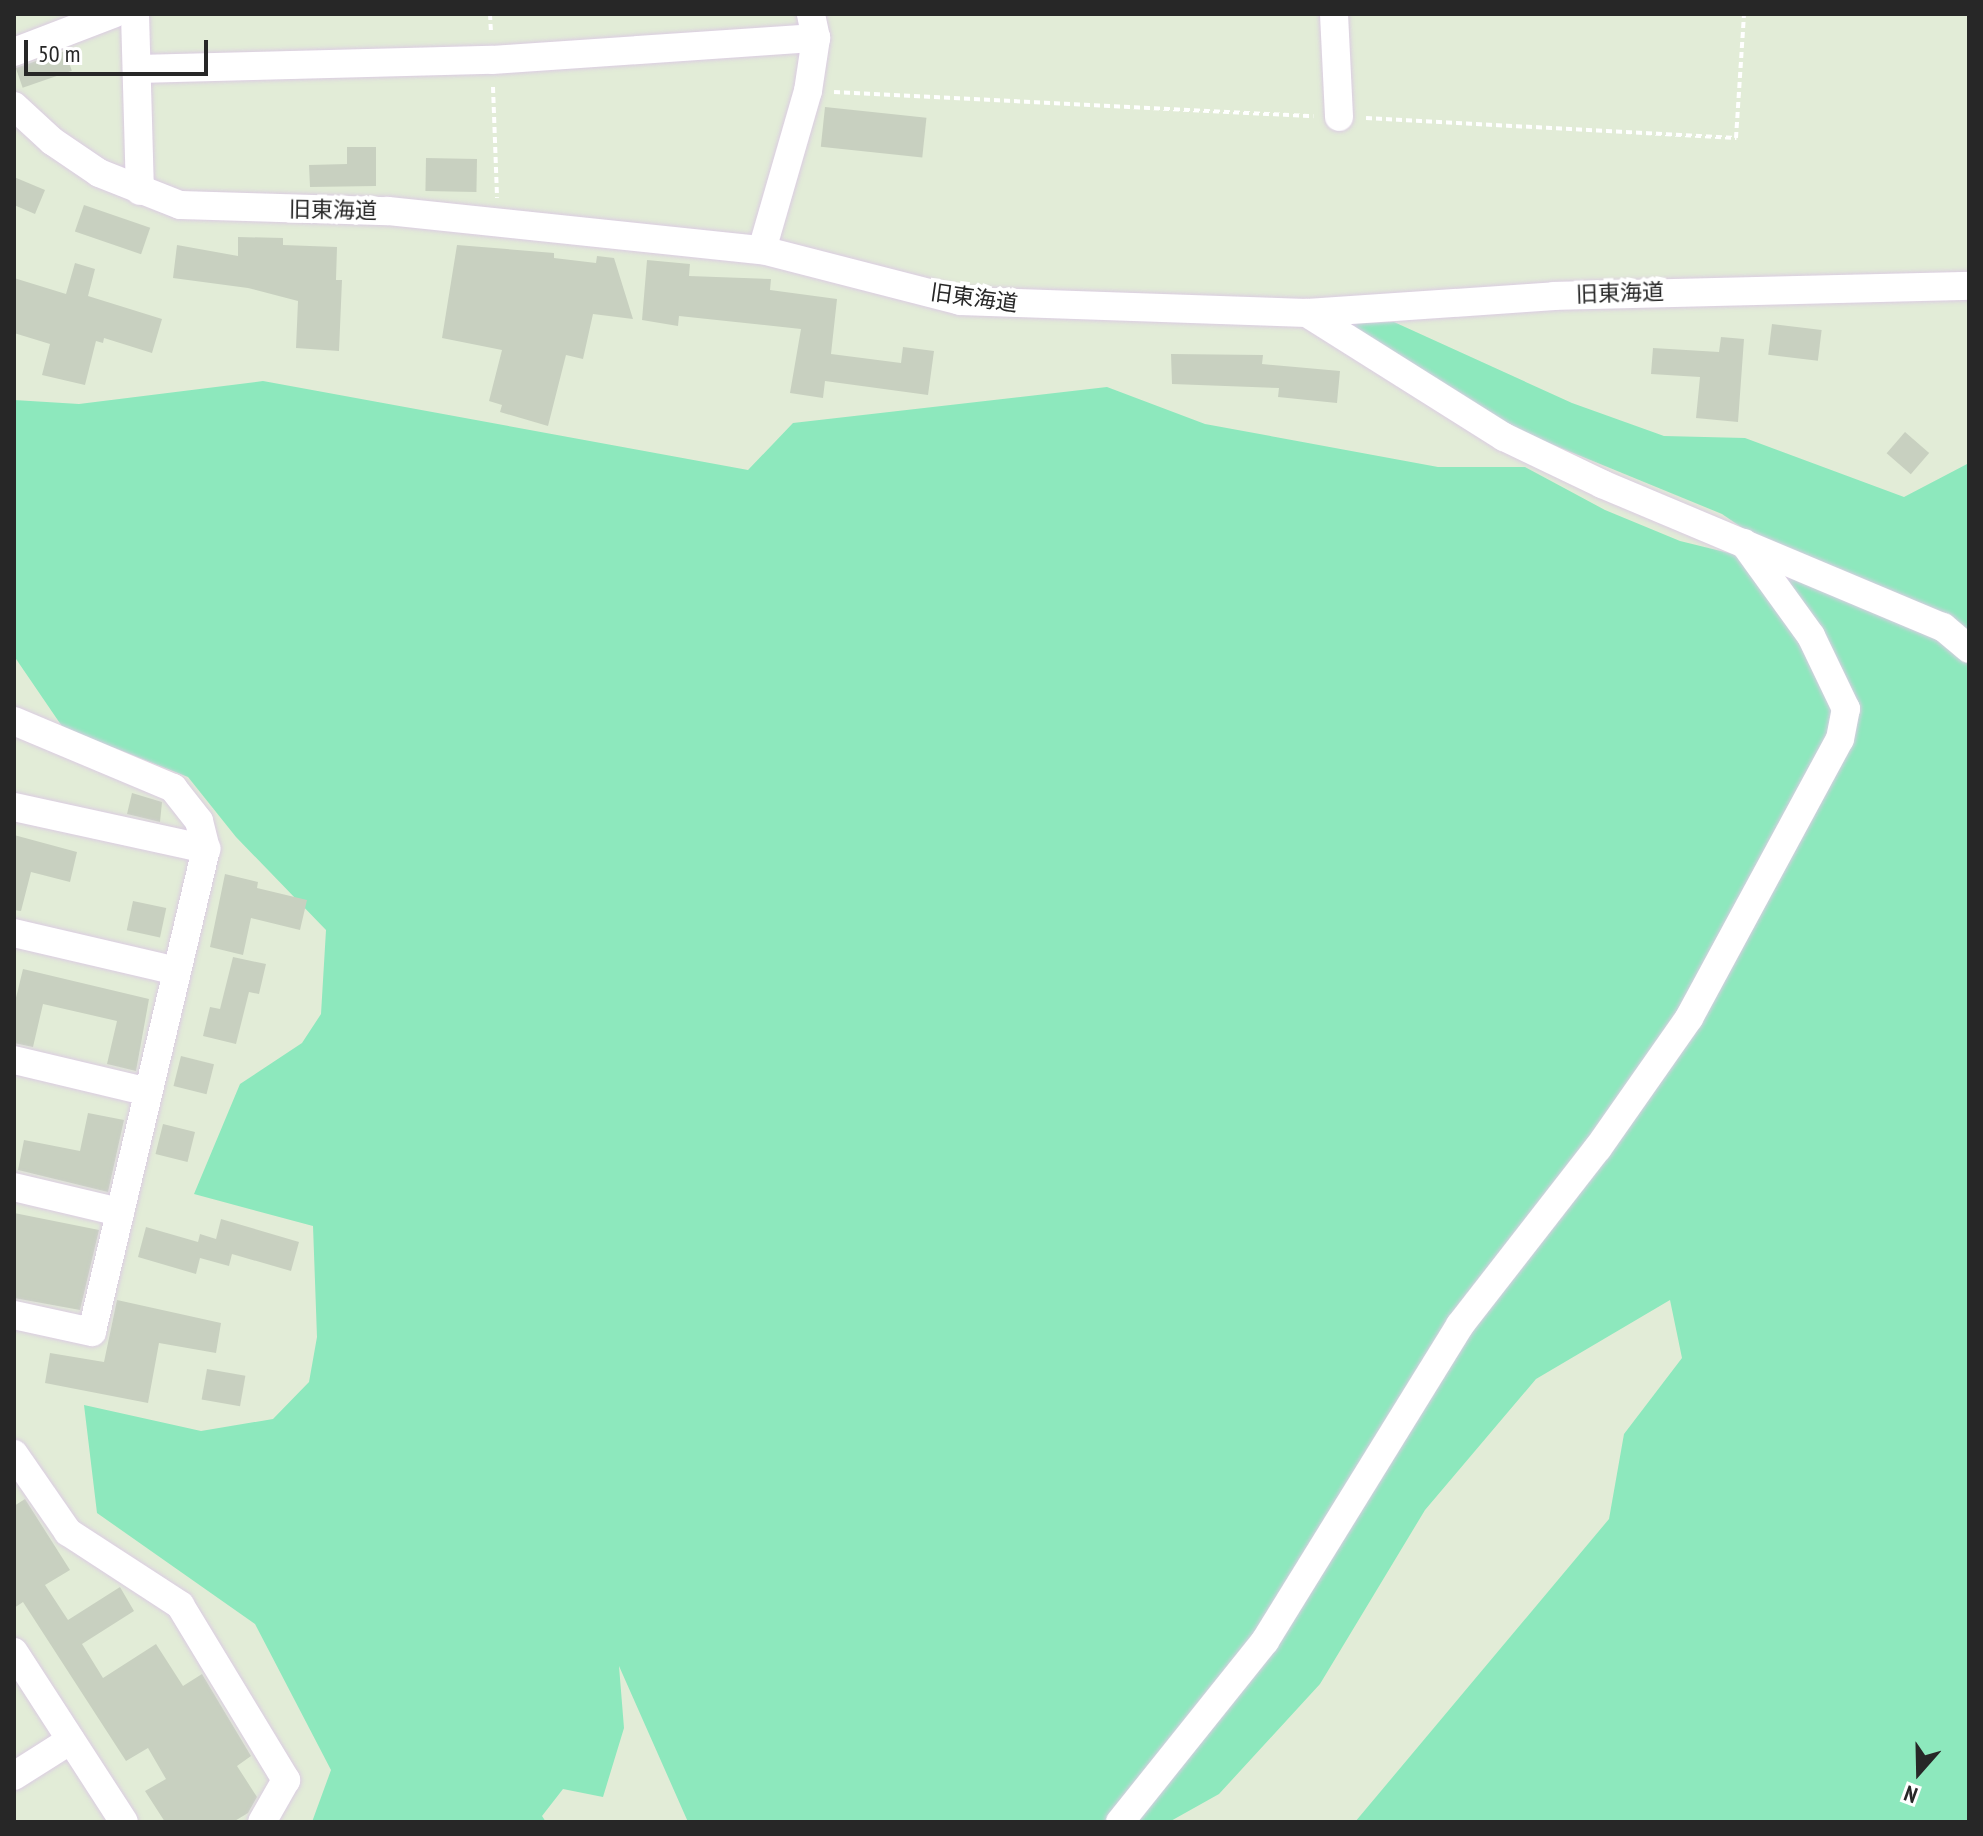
<!DOCTYPE html>
<html>
<head>
<meta charset="utf-8">
<style>
	body { margin:0 }
	#map { position:relative; width:1983px; height:1836px; overflow:hidden; background:#e2ecd7; font-family:"PT Sans Narrow","Noto Sans JP",sans-serif }
	div>[style] { position:absolute }
	.green>* { inset:0; background:#8de8bd }
	.building>* { inset:0; background:#c8d0c0; transform-origin:0 0 }
	.path>* { height:4px; margin-top:-2px; transform-origin:0; background:repeating-linear-gradient(90deg,#fff 0 6px,transparent 0 10px) }
	.roads { filter:drop-shadow(0 0 2px #dbcce2) drop-shadow(0 0 2px #dbcce2) }
	.minor>* { height:28px; margin:-14px; padding:0 14px; transform-origin:14px; border-radius:14px; background:#fff }
	span { translate:-50% -50%; white-space:nowrap; text-align:center; line-height:1.15; -webkit-text-stroke:8px #fff; paint-order:stroke }
	.street-label { font-size:22px; color:#272727 }
	.frame { position:absolute; inset:0; border:16px solid #272727; pointer-events:none }
	.north { position:absolute; left:1879px; top:1732px; width:80px; height:80px; -webkit-text-stroke:6px #fff; paint-order:stroke; rotate:200deg; font-size:22px; font-weight:700; line-height:32px; text-align:center; color:#272727 }
	.north::after { content:''; display:block; margin:auto; width:28px; height:36px; background:#272727; clip-path:polygon(50% 0,100% 100%,50% 72%,0 100%) }
	.scale { position:absolute; left:24px; top:40px; width:184px; height:36px; box-sizing:border-box; border:4px solid #272727; border-top:0; padding-left:10px; font-size:24px; line-height:28px; white-space:nowrap; color:#272727; -webkit-text-stroke:6px #fff; paint-order:stroke }
</style>
</head>
<body>
<div id="map">
	<div class="green">
		<div style="clip-path:polygon(1394px 322px,1572px 403px,1664px 436px,1745px 438px,1904px 497px,1969px 463px,1969px 1822px,1355px 1822px,1609px 1519px,1624px 1434px,1682px 1358px,1670px 1300px,1536px 1379px,1425px 1510px,1320px 1684px,1219px 1794px,1169px 1822px,688px 1822px,619px 1666px,624px 1728px,603px 1797px,563px 1789px,542px 1816px,546px 1822px,312px 1822px,331px 1770px,255px 1624px,97px 1513px,84px 1405px,201px 1431px,273px 1419px,309px 1382px,317px 1337px,313px 1226px,194px 1194px,240px 1084px,302px 1043px,321px 1014px,326px 930px,236px 837px,188px 777px,115px 748px,70px 738px,14px 656px,14px 400px,79px 404px,263px 381px,748px 470px,793px 423px,1107px 387px,1205px 424px,1438px 467px,1525px 467px,1605px 510px,1680px 541px,1807px 572px,1722px 514px,1517px 430px,1323px 324px)"></div>
	</div>
	<div class="building">
		<div style="left:65px;top:51px;width:21px;height:52px;rotate:71deg"></div>
		<div style="left:825px;top:107px;width:102px;height:40px;rotate:6deg"></div>
		<div style="clip-path:polygon(347px 147px,376px 147px,376px 186px,310px 187px,309px 165px,347px 164px)"></div>
		<div style="left:426px;top:158px;width:51px;height:33px;rotate:1deg"></div>
		<div style="clip-path:polygon(14px 177px,45px 190px,35px 214px,14px 205px)"></div>
		<div style="left:84px;top:205px;width:70px;height:28px;rotate:19deg"></div>
		<div style="clip-path:polygon(238px 237px,283px 238px,283px 245px,337px 247px,336px 280px,342px 280px,339px 351px,296px 348px,298px 301px,248px 288px,173px 278px,177px 245px,238px 256px)"></div>
		<div style="clip-path:polygon(457px 245px,554px 253px,554px 258px,596px 263px,597px 256px,614px 258px,633px 319px,593px 314px,583px 359px,566px 355px,548px 426px,500px 412px,502px 405px,489px 401px,502px 350px,442px 338px)"></div>
		<div style="clip-path:polygon(647px 260px,690px 264px,689px 276px,771px 279px,770px 290px,837px 299px,831px 354px,901px 363px,903px 347px,934px 351px,928px 395px,825px 381px,823px 398px,790px 393px,801px 329px,679px 316px,678px 326px,642px 320px)"></div>
		<div style="clip-path:polygon(75px 263px,95px 269px,88px 296px,162px 319px,152px 353px,104px 338px,103px 343px,96px 341px,85px 385px,42px 375px,50px 344px,14px 333px,14px 278px,66px 294px)"></div>
		<div style="left:1772px;top:324px;width:50px;height:31px;rotate:7deg"></div>
		<div style="clip-path:polygon(1721px 337px,1744px 339px,1738px 422px,1696px 418px,1700px 377px,1651px 374px,1653px 348px,1719px 352px)"></div>
		<div style="clip-path:polygon(1171px 354px,1263px 355px,1262px 364px,1340px 371px,1337px 403px,1278px 397px,1279px 388px,1172px 384px)"></div>
		<div style="left:1905px;top:432px;width:32px;height:28px;rotate:41deg"></div>
		<div style="clip-path:polygon(132px 793px,162px 802px,160px 822px,127px 814px)"></div>
		<div style="clip-path:polygon(14px 835px,77px 852px,70px 882px,31px 872px,21px 911px,14px 910px)"></div>
		<div style="clip-path:polygon(225px 874px,258px 882px,257px 888px,307px 900px,300px 930px,251px 918px,243px 955px,210px 947px)"></div>
		<div style="left:133px;top:901px;width:34px;height:30px;rotate:12deg"></div>
		<div style="clip-path:polygon(233px 957px,266px 964px,259px 994px,249px 992px,236px 1044px,203px 1036px,210px 1007px,220px 1009px)"></div>
		<div style="clip-path:polygon(23px 969px,149px 999px,136px 1071px,107px 1064px,117px 1021px,43px 1004px,33px 1047px,14px 1043px,14px 1006px)"></div>
		<div style="left:181px;top:1056px;width:34px;height:31px;rotate:14deg"></div>
		<div style="clip-path:polygon(88px 1113px,124px 1120px,108px 1192px,18px 1170px,24px 1140px,80px 1151px)"></div>
		<div style="left:163px;top:1124px;width:33px;height:31px;rotate:14deg"></div>
		<div style="clip-path:polygon(14px 1213px,99px 1230px,80px 1310px,14px 1298px)"></div>
		<div style="clip-path:polygon(221px 1219px,299px 1242px,291px 1271px,232px 1254px,229px 1266px,200px 1258px,196px 1274px,138px 1257px,146px 1227px,198px 1242px,200px 1234px,216px 1239px)"></div>
		<div style="clip-path:polygon(117px 1300px,221px 1323px,216px 1353px,159px 1343px,148px 1403px,45px 1383px,50px 1353px,104px 1362px)"></div>
		<div style="left:207px;top:1369px;width:39px;height:31px;rotate:10deg"></div>
		<div style="clip-path:polygon(25px 1499px,70px 1570px,45px 1585px,68px 1620px,120px 1587px,134px 1611px,82px 1644px,103px 1678px,156px 1644px,183px 1686px,202px 1674px,251px 1756px,237px 1766px,257px 1797px,248px 1813px,233px 1822px,165px 1822px,145px 1791px,166px 1779px,148px 1748px,126px 1761px,23px 1602px,14px 1608px,14px 1506px)"></div>
	</div>
	<div class="path">
		<div style="left:490px;top:14px;width:20px;rotate:87deg"></div>
		<div style="left:493px;top:87px;width:111px;rotate:87.9deg"></div>
		<div style="left:834px;top:92px;width:480px;rotate:2.9deg"></div>
		<div style="left:1366px;top:118px;width:371px;rotate:3.1deg"></div>
		<div style="left:1736px;top:138px;width:124px;rotate:-86.3deg"></div>
	</div>
	<div class="roads">
		<div class="minor">
			<div style="left:135px;top:14px;width:177px;rotate:88.4deg"></div>
			<div style="left:1334px;top:14px;width:103px;rotate:87.2deg"></div>
			<div style="left:14px;top:52px;width:106px;rotate:-21deg"></div>
			<div style="left:138px;top:69px;width:354px;rotate:-1.5deg"></div>
			<div style="left:492px;top:60px;width:325px;rotate:-3.9deg"></div>
			<div style="left:14px;top:106px;width:52px;rotate:42.6deg"></div>
			<div style="left:52px;top:141px;width:57px;rotate:34.2deg"></div>
			<div style="left:99px;top:173px;width:87px;rotate:21.6deg"></div>
			<div style="left:180px;top:205px;width:208px;rotate:1.7deg"></div>
			<div style="left:388px;top:211px;width:376px;rotate:6deg"></div>
			<div style="left:762px;top:250px;width:204px;rotate:14.4deg"></div>
			<div style="left:960px;top:301px;width:347px;rotate:2deg"></div>
			<div style="left:1307px;top:313px;width:248px;rotate:-3.9deg"></div>
			<div style="left:1554px;top:296px;width:415px;rotate:-1.4deg"></div>
			<div style="left:762px;top:250px;width:166px;rotate:-73.9deg"></div>
			<div style="left:808px;top:91px;width:54px;rotate:-81.4deg"></div>
			<div style="left:816px;top:38px;width:25px;rotate:-102deg"></div>
			<div style="left:1307px;top:313px;width:233px;rotate:32.2deg"></div>
			<div style="left:1504px;top:437px;width:109px;rotate:25.6deg"></div>
			<div style="left:1602px;top:484px;width:370px;rotate:22.8deg"></div>
			<div style="left:1943px;top:627px;width:34px;rotate:40deg"></div>
			<div style="left:14px;top:721px;width:173px;rotate:22.8deg"></div>
			<div style="left:173px;top:788px;width:42px;rotate:51.8deg"></div>
			<div style="left:199px;top:821px;width:29px;rotate:76deg"></div>
			<div style="left:206px;top:849px;width:496px;rotate:103.3deg"></div>
			<div style="left:92px;top:1332px;width:80px;rotate:-167.7deg"></div>
			<div style="left:14px;top:807px;width:197px;rotate:12.3deg"></div>
			<div style="left:14px;top:933px;width:167px;rotate:13.1deg"></div>
			<div style="left:14px;top:1060px;width:138px;rotate:13.4deg"></div>
			<div style="left:14px;top:1187px;width:109px;rotate:13.3deg"></div>
			<div style="left:14px;top:1454px;width:95px;rotate:55.3deg"></div>
			<div style="left:68px;top:1532px;width:134px;rotate:33.1deg"></div>
			<div style="left:180px;top:1605px;width:205px;rotate:58.8deg"></div>
			<div style="left:286px;top:1780px;width:48px;rotate:119.7deg"></div>
			<div style="left:14px;top:1652px;width:202px;rotate:57.1deg"></div>
			<div style="left:14px;top:1776px;width:67px;rotate:-32.3deg"></div>
			<div style="left:1120px;top:1822px;width:232px;rotate:-51.3deg"></div>
			<div style="left:1265px;top:1641px;width:371px;rotate:-58.3deg"></div>
			<div style="left:1460px;top:1325px;width:224px;rotate:-52.1deg"></div>
			<div style="left:1598px;top:1148px;width:159px;rotate:-55deg"></div>
			<div style="left:1689px;top:1018px;width:317px;rotate:-61.6deg"></div>
			<div style="left:1840px;top:739px;width:31px;rotate:-79deg"></div>
			<div style="left:1846px;top:709px;width:81px;rotate:-115.6deg"></div>
			<div style="left:1811px;top:636px;width:115px;rotate:-125.8deg"></div>
		</div>
	</div>
	<div class="street-label">
		<span style="left:333px;top:210px;rotate:1deg">旧東海道</span>
		<span style="left:1620px;top:293px;rotate:-2deg">旧東海道</span>
		<span style="left:974px;top:298px;rotate:8deg">旧東海道</span>
	</div>
	<div class="frame"></div>
	<div class="north">N</div>
	<div class="scale">50 m</div>
</div>
</body>
</html>
